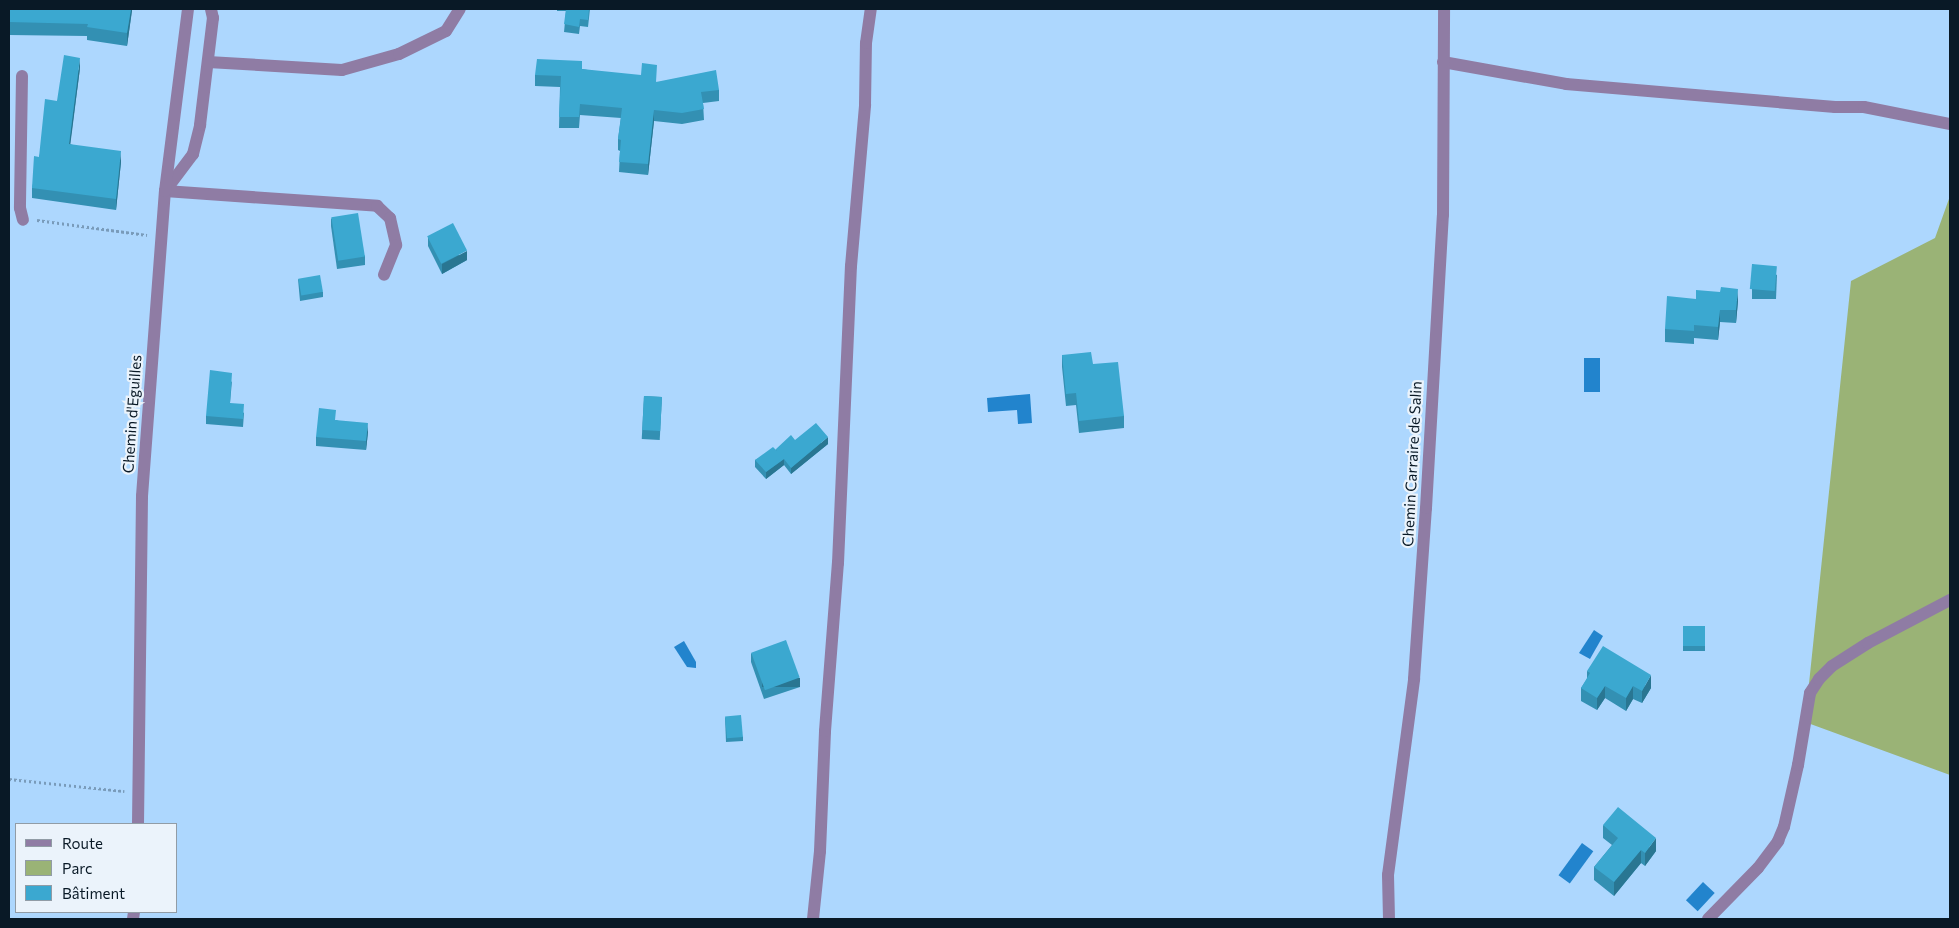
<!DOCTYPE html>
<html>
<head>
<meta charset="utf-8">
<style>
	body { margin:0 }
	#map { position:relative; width:1959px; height:928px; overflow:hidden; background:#add7fe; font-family:Commissioner,sans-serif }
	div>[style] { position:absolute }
	.green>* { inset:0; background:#9ab376 }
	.water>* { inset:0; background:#2284cd; transform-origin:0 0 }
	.path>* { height:3px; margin-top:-1.5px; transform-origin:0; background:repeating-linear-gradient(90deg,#799bba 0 2.5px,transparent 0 5px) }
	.minor>* { height:12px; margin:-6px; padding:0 6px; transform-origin:6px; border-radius:6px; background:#8f7ca4 }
	.wall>* { inset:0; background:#3390b3; transform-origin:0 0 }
	.shaded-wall>* { inset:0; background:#297692; transform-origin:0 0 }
	.building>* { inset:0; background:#3ba8d0; transform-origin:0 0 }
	span { translate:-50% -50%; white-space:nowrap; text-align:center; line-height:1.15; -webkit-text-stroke:4.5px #ebf3fb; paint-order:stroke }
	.street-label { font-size:15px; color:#091926 }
	.frame { position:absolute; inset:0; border:10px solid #091926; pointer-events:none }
	.legend { position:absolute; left:15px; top:823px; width:162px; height:90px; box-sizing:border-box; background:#ebf3fb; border:1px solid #919ca6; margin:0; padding:6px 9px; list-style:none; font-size:15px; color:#091926 }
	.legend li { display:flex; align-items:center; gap:10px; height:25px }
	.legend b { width:25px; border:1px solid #919ca6 }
</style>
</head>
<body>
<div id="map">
	<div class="green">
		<div style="clip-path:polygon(1950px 196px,1950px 775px,1805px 722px,1851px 281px,1935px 238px)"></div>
	</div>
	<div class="water">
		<div style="left:1584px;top:358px;width:16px;height:34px"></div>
		<div style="clip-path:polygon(1030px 394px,1032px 423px,1018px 424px,1017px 410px,988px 412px,987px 398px)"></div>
		<div style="clip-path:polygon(1594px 630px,1603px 636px,1590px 659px,1579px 653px)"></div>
		<div style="clip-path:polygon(684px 641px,696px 662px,696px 668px,687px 667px,674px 647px)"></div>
		<div style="left:1582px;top:843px;width:14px;height:40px;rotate:36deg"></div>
		<div style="left:1703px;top:882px;width:16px;height:25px;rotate:43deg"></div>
	</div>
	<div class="path">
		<div style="left:37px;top:220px;width:111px;rotate:7.8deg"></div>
		<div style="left:9px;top:779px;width:116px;rotate:6deg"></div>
	</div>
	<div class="minor">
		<div style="left:208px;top:62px;width:134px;rotate:3.4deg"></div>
		<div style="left:342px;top:70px;width:59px;rotate:-15.7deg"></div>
		<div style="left:399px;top:54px;width:52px;rotate:-26.1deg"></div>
		<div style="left:446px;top:31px;width:26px;rotate:-58deg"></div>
		<div style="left:1443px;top:62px;width:125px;rotate:10.1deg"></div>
		<div style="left:1566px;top:84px;width:270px;rotate:4.9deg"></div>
		<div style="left:1835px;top:107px;width:29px"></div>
		<div style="left:1864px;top:107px;width:88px;rotate:11.2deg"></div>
		<div style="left:22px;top:76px;width:132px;rotate:90.9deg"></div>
		<div style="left:20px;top:208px;width:12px;rotate:76deg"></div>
		<div style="left:166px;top:190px;width:45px;rotate:-53.1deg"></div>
		<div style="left:193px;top:154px;width:30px;rotate:-76deg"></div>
		<div style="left:200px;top:125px;width:108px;rotate:-83.1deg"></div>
		<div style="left:213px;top:18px;width:9px;rotate:-103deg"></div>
		<div style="left:165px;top:191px;width:213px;rotate:4deg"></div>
		<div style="left:377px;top:206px;width:18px;rotate:43deg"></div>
		<div style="left:390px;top:218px;width:28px;rotate:77deg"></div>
		<div style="left:396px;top:245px;width:32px;rotate:112deg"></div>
		<div style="left:138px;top:824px;width:328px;rotate:-89.3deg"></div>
		<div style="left:142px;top:496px;width:306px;rotate:-85.7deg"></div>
		<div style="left:165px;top:191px;width:183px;rotate:-82.8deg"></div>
		<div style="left:133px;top:919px;width:7px;rotate:-82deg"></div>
		<div style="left:813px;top:919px;width:68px;rotate:-84.1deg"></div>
		<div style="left:820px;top:851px;width:120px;rotate:-87.6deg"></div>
		<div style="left:825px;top:731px;width:169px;rotate:-85.6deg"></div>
		<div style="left:838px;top:563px;width:297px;rotate:-87.5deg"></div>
		<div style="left:851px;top:266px;width:162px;rotate:-85deg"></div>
		<div style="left:865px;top:105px;width:62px;rotate:-89.1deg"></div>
		<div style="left:866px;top:43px;width:34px;rotate:-82deg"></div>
		<div style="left:1389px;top:919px;width:44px;rotate:-91.3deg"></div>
		<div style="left:1388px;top:875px;width:198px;rotate:-82.4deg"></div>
		<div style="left:1414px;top:679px;width:171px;rotate:-86deg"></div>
		<div style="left:1426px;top:508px;width:293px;rotate:-86.7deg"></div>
		<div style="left:1443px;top:215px;width:206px;rotate:-89.7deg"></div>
		<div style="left:1708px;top:919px;width:71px;rotate:-45.6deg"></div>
		<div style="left:1758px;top:868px;width:34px;rotate:-53deg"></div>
		<div style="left:1778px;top:841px;width:15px;rotate:-67deg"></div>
		<div style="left:1784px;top:827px;width:64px;rotate:-77.3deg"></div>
		<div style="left:1798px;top:765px;width:73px;rotate:-80.5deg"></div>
		<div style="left:1810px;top:693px;width:17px;rotate:-57deg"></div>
		<div style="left:1819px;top:679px;width:18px;rotate:-45deg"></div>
		<div style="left:1832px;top:666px;width:43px;rotate:-32.6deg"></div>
		<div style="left:1868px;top:643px;width:93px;rotate:-27.7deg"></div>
	</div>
	<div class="wall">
		<div style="clip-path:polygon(9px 9px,132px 9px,127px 46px,87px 40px,87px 36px,9px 35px)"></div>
		<div style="clip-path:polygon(557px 9px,590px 9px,588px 27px,580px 26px,579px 34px,564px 32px,566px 11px,557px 11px)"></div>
		<div style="clip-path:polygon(80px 68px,70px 144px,121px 162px,116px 210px,32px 198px,32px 188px,39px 157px,57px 101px)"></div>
		<div style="clip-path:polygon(582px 69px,657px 82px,719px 90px,719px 101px,703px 103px,704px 120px,682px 124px,654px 121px,648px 175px,619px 172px,620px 151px,618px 150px,618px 139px,621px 118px,580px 115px,579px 128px,559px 128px,560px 87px,535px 86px,535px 75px)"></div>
		<div style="clip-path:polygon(331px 218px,365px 256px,365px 265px,337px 269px,331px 226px)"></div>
		<div style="clip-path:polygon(428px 237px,467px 260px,442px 274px,428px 246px)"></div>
		<div style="clip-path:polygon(1752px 264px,1777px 275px,1776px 299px,1752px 299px)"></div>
		<div style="clip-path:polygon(298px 279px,323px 292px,323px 297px,300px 301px)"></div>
		<div style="clip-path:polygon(1696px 299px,1738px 301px,1736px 323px,1720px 322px,1718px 340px,1694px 338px,1694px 344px,1665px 342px,1665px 329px)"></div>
		<div style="clip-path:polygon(1062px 355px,1093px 364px,1124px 416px,1124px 428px,1079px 433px,1076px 405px,1066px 406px,1062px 367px)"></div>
		<div style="clip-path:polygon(232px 381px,230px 403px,244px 413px,243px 427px,206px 424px,206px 416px)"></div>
		<div style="left:644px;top:396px;width:18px;height:43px;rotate:3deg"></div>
		<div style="clip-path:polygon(336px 420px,368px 432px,366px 450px,316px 446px,316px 437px)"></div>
		<div style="clip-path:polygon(795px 440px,828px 444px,791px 474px,784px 465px,766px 479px,755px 467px,755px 460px)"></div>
		<div style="left:1683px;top:626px;width:22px;height:25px"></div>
		<div style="clip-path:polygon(751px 653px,800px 687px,764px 699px,751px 662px)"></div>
		<div style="clip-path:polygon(1587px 671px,1651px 688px,1642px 703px,1633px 699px,1626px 711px,1605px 698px,1597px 710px,1581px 701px,1581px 688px,1587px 679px)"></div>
		<div style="clip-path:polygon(725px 717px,743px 737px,743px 741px,726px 742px)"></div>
		<div style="clip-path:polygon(1603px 825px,1656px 851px,1645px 866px,1641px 863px,1614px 896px,1594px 880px,1594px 867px,1612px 845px,1603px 838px)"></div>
	</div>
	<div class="shaded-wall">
		<div style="clip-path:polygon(131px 9px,132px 9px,132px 11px,127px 46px,127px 33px)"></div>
		<div style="clip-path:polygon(80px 58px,80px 68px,69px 155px,69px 144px)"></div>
		<div style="clip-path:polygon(654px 110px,654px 121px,648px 175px,648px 164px)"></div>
		<div style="clip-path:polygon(121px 151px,121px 162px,116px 210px,116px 199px)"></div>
		<div style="clip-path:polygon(467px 251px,467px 260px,442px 274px,442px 264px)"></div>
		<div style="clip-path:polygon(1738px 289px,1738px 301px,1736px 323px,1736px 310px)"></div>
		<div style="clip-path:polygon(1720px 310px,1720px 322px,1718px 340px,1718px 327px)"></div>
		<div style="clip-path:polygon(368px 423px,368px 432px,366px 450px,366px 441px)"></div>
		<div style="clip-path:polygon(828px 437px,828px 444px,791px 474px,791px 468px)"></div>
		<div style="clip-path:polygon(784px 459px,784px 465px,766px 479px,766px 472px)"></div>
		<div style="clip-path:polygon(1651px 675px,1651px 688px,1642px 703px,1642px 691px)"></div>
		<div style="left:800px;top:678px;width:9px;height:38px;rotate:90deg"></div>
		<div style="clip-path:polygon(1605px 686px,1605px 698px,1597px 710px,1597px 698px)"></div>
		<div style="clip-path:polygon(1633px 686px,1633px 699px,1626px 711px,1626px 698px)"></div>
		<div style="clip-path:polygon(1656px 838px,1656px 851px,1645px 866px,1645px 853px)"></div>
		<div style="clip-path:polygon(1641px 850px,1641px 863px,1614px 896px,1614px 882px)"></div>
	</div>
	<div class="building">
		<div style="clip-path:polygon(9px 9px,131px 9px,127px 33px,87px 27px,88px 24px,9px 22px)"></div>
		<div style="clip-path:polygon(566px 9px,589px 9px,588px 20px,580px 19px,579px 27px,564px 24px)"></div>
		<div style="clip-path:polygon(64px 55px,80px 58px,69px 144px,121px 151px,116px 199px,32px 188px,34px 156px,39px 157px,45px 99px,57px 101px)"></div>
		<div style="clip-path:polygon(537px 59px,582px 61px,582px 69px,641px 75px,642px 63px,657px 65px,656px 82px,716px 70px,719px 90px,701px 92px,704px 109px,682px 113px,654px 110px,648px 164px,619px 162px,621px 140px,618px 139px,622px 108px,580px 104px,579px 117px,559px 117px,561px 76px,535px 75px)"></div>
		<div style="left:358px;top:213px;width:44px;height:27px;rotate:81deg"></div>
		<div style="left:453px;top:223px;width:31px;height:29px;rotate:63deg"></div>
		<div style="left:1752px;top:264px;width:25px;height:25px;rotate:5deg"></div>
		<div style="left:320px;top:275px;width:17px;height:22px;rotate:80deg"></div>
		<div style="clip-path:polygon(1721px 287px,1738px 289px,1736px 310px,1720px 310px,1718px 327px,1694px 325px,1694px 331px,1665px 329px,1667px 296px,1696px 299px,1696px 290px,1720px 292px)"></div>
		<div style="clip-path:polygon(1091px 352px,1093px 364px,1118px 362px,1124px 416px,1079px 421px,1076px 393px,1066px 394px,1062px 355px)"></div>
		<div style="clip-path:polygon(210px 370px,232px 373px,230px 403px,244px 404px,243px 419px,206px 416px)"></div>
		<div style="left:644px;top:396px;width:18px;height:34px;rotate:3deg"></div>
		<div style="clip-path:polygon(319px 408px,336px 410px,335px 420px,368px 423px,366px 441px,316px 437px)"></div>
		<div style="clip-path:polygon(816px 423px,828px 437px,791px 468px,784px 459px,766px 472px,755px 460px,773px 447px,777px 451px,776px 449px,791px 435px,795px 440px)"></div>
		<div style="left:1683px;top:626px;width:22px;height:20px"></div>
		<div style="left:786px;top:640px;width:40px;height:37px;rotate:70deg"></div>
		<div style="clip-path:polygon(1603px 646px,1651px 675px,1642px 691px,1633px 686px,1626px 698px,1605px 686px,1597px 698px,1581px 688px,1590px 673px,1587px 671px)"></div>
		<div style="left:741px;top:715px;width:22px;height:16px;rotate:85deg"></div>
		<div style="clip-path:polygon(1618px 807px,1656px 838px,1645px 853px,1641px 850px,1614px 882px,1594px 867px,1618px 838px,1603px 825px)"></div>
	</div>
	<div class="street-label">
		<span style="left:132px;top:414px;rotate:-86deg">Chemin d'Eguilles</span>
		<span style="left:1412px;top:464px;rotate:-87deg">Chemin Carraire de Salin</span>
	</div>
	<div class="frame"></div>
	<ul class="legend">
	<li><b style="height:6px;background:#8f7ca4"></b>Route</li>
	<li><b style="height:14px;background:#9ab376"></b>Parc</li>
	<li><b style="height:14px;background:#3ba8d0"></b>Bâtiment</li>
	</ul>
</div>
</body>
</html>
